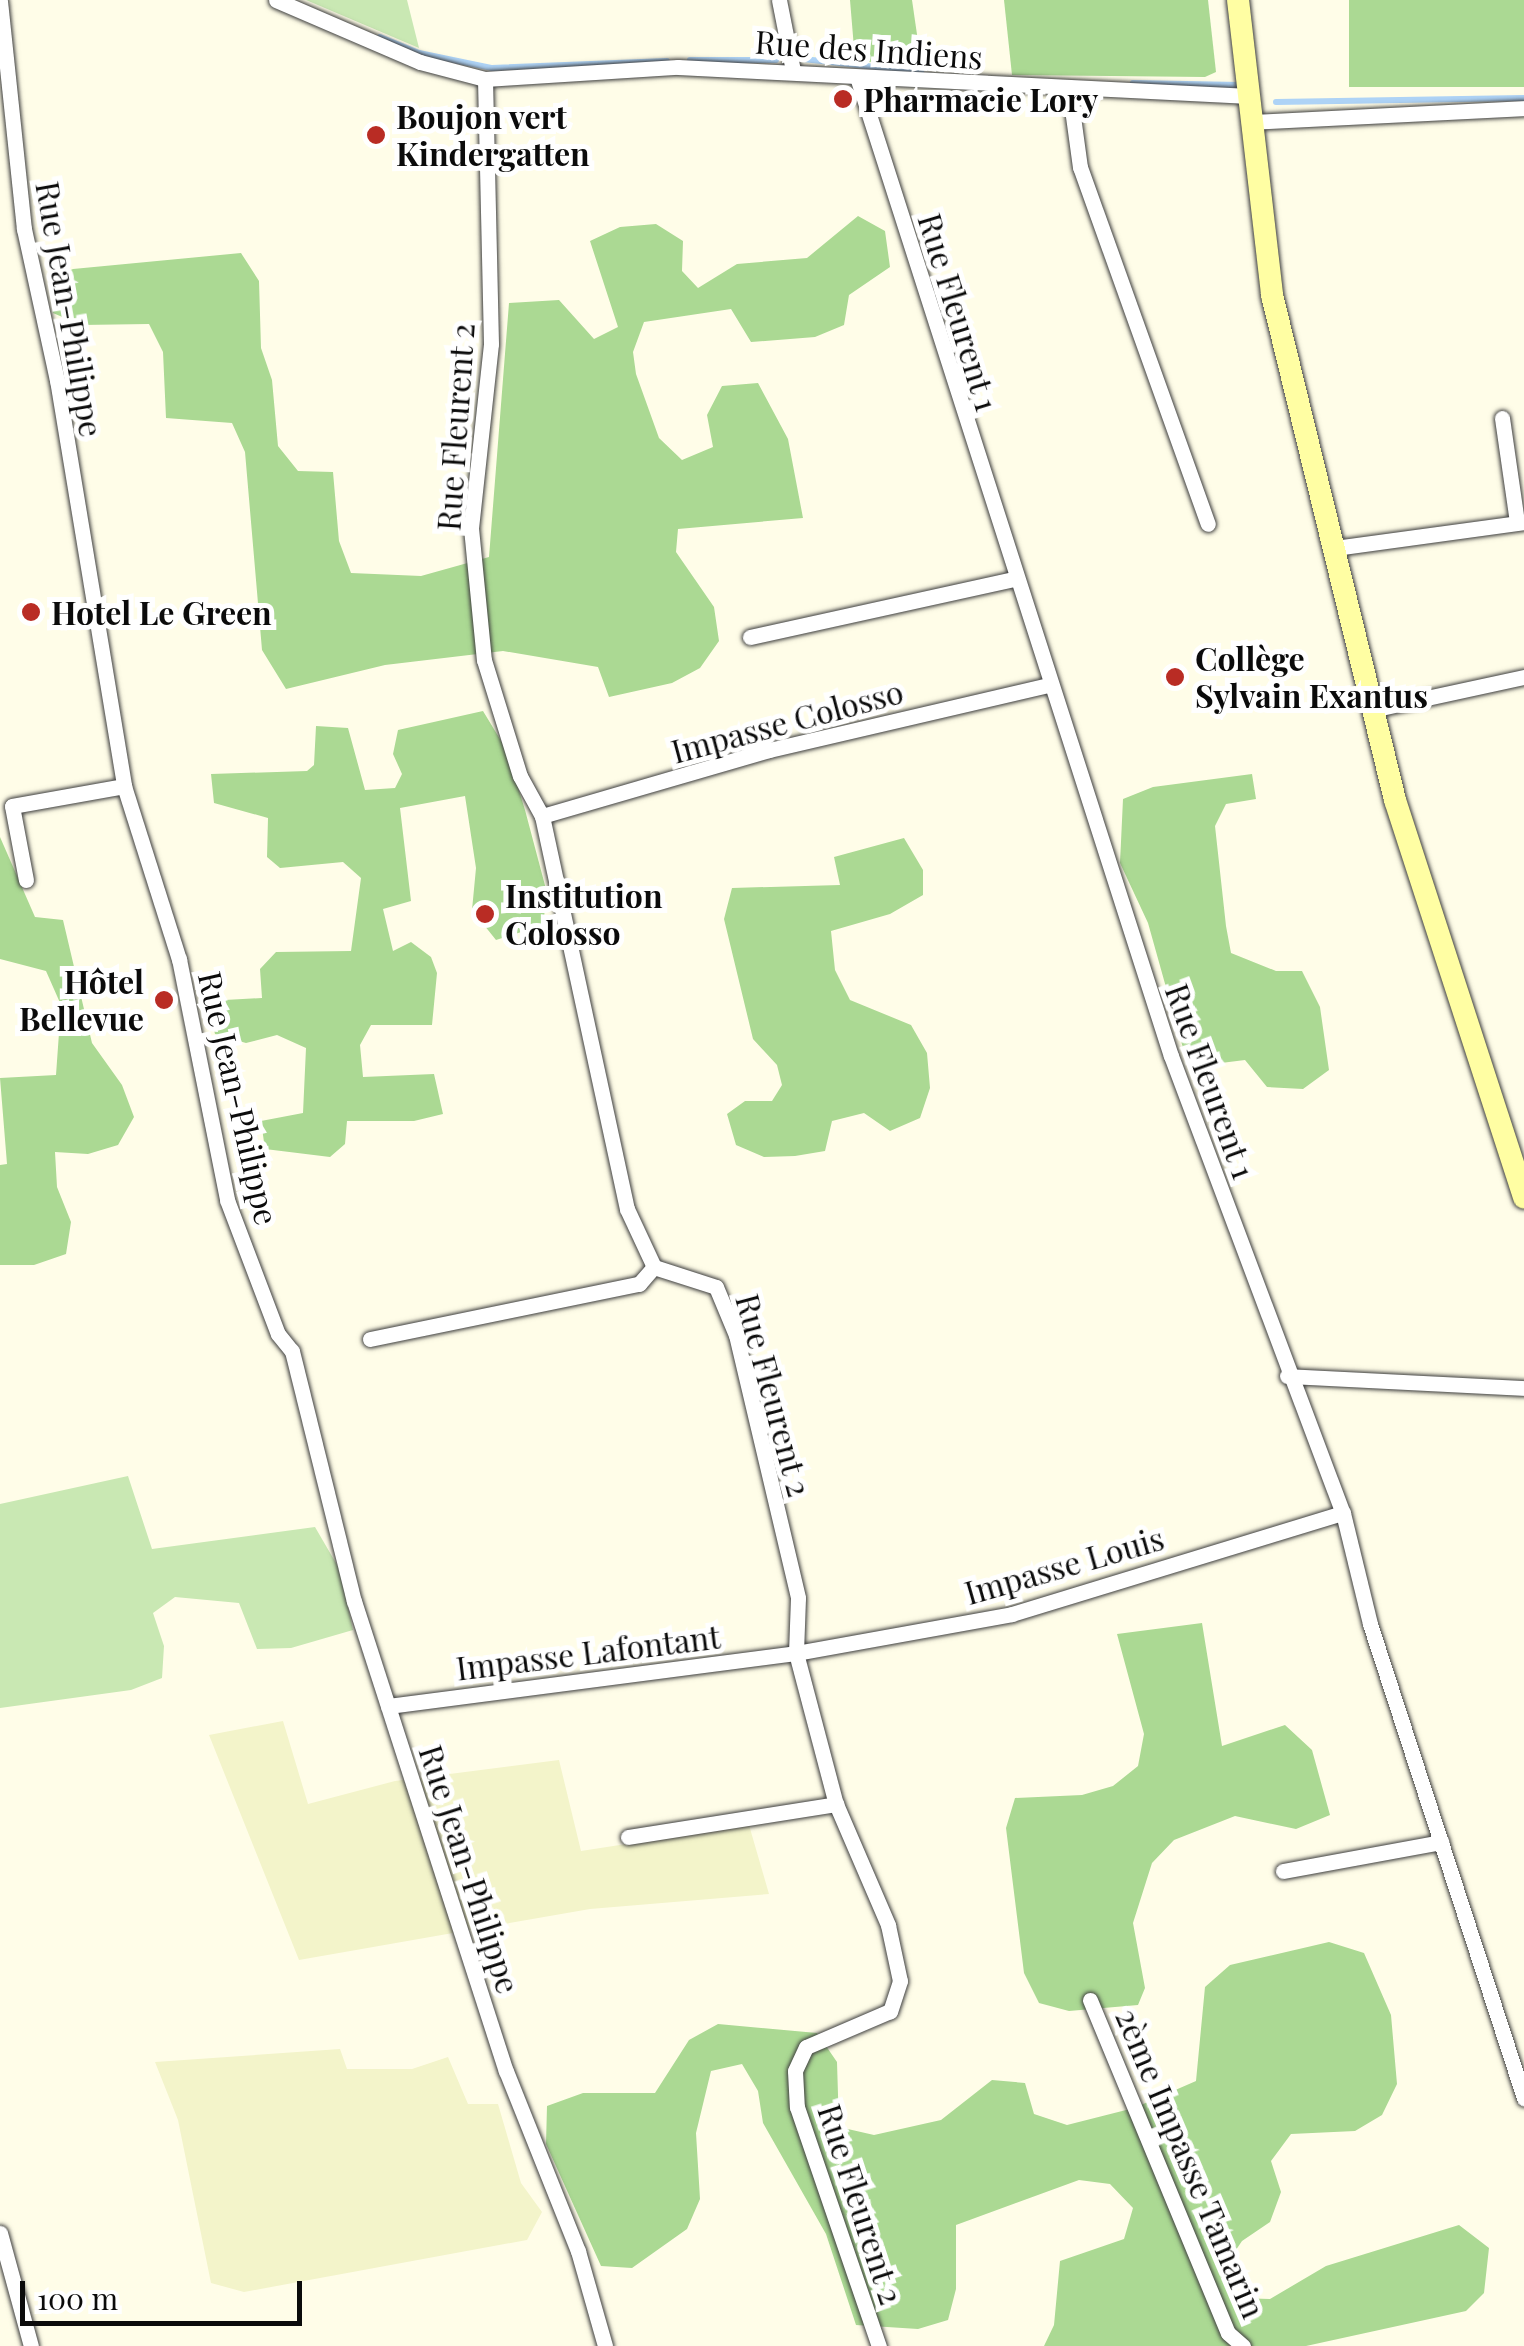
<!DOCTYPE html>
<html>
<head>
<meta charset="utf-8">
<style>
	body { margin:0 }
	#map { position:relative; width:1524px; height:2346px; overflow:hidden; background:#fffde8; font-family:"Playfair Display",serif }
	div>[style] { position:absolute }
	.farmland>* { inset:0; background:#f3f4ca }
	.green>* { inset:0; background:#c9e8b3 }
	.forest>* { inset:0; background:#abd993; transform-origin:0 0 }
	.stream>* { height:6px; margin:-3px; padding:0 3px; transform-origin:3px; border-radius:3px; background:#aed3f6 }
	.roads { filter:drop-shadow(0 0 2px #3e3e3e) drop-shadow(0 0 2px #3e3e3e) }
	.street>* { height:15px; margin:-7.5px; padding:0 7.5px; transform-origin:7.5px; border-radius:7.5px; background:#fff }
	.secondary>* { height:22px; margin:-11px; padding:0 11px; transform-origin:11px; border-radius:11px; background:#fffea3 }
	.dots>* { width:28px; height:28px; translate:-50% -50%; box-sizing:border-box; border:5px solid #fff; border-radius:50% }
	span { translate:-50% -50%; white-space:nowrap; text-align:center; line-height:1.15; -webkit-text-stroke:10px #fff; paint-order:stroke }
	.street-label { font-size:32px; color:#0b0b0b }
	.poi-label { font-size:32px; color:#0b0b0b; font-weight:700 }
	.left { translate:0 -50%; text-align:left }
	.right { translate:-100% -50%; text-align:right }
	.scale { position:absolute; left:20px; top:2281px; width:282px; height:45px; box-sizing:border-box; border:5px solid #0b0b0b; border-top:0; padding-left:12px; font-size:30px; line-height:35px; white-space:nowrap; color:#0b0b0b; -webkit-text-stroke:8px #fff; paint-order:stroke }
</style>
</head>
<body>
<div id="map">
	<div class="farmland">
		<div style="clip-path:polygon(283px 1721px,308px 1804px,395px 1781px,559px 1760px,581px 1851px,749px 1825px,769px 1894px,590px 1909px,299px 1960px,209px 1735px)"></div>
		<div style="clip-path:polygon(340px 2049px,347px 2069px,412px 2069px,448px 2057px,468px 2104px,498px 2104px,521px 2183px,542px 2212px,527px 2240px,244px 2292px,211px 2283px,178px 2120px,155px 2062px)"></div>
	</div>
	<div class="green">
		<div style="clip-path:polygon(306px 0,407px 0,419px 48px)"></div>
		<div style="clip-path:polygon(128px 1476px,152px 1549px,315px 1527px,340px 1570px,353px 1630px,291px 1648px,257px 1649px,239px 1603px,175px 1597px,153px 1613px,164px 1646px,162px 1678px,131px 1690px,0 1708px,0 1504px)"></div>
	</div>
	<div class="forest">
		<div style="clip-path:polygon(850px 0,912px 0,922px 69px,855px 60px)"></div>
		<div style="clip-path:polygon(1004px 0,1208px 0,1216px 72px,1205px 77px,1012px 75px)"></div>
		<div style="left:1349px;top:0;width:175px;height:87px"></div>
		<div style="clip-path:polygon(858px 216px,885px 231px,890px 267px,849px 295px,844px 325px,815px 337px,751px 342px,731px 309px,644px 322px,633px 352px,636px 374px,659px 438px,682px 460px,713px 447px,707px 415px,722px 386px,758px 383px,788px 439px,803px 518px,678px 529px,676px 552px,714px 607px,719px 641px,700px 668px,672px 683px,609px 697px,598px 667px,503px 651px,385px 665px,286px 689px,262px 650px,245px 452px,232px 423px,166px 418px,163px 352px,149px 324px,81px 325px,53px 313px,49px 279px,73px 269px,241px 253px,259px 281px,261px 348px,272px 380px,278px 446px,298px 471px,333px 472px,339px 541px,351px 573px,421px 576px,489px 557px,509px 303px,559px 300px,594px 339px,618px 327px,590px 241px,620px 227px,656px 224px,683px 241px,682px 271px,698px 288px,737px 264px,807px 258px)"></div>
		<div style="clip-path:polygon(483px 711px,506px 749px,525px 810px,547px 893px,543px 925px,496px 940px,472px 910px,476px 868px,465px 796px,400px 808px,411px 901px,383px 909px,393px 951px,411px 942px,431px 957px,437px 973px,432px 1025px,371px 1025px,360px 1045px,363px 1077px,434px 1074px,443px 1114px,414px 1121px,347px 1121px,345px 1144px,330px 1157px,265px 1149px,261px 1121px,303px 1113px,306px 1048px,277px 1035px,246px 1043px,215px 1034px,207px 1001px,262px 998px,260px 969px,276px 952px,351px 951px,361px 878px,343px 862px,280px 868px,267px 857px,268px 818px,214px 803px,211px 774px,307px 771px,314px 765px,316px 726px,348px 728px,365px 790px,395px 788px,402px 774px,393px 754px,398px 730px)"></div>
		<div style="clip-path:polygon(1252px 774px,1256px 799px,1226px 804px,1215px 826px,1226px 926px,1231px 953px,1276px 971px,1302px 971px,1320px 1007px,1329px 1070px,1303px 1089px,1267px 1087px,1245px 1060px,1213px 1064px,1183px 1048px,1148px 923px,1120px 863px,1123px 799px,1153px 787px)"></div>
		<div style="clip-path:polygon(0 837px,35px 917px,63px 920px,92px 1043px,122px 1085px,134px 1117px,118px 1145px,88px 1154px,55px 1152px,57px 1187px,71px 1222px,66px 1254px,34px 1265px,0 1265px,0 1165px,7px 1164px,0 1078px,56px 1075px,61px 1005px,46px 971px,0 959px)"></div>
		<div style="clip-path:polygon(904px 838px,923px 870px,923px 895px,890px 914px,831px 931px,835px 970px,850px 1000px,911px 1025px,927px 1053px,930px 1088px,920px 1118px,890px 1131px,864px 1113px,832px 1121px,825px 1151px,795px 1156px,764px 1157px,736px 1145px,727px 1114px,745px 1101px,772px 1101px,782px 1085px,777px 1065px,753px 1039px,724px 919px,732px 888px,840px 885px,834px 857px)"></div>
		<div style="clip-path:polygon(1202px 1623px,1222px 1746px,1285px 1725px,1312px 1750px,1330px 1815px,1296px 1829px,1235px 1816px,1174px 1840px,1152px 1863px,1133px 1923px,1145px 1988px,1138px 2005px,1069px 2011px,1039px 2003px,1024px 1973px,1006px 1828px,1015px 1798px,1082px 1795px,1113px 1786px,1138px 1766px,1144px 1734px,1117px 1634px)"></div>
		<div style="clip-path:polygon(1329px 1942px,1364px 1953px,1391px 2015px,1397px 2084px,1382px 2115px,1355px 2131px,1291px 2134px,1271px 2161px,1281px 2192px,1270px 2222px,1242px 2241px,1223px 2269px,1237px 2298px,1270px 2299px,1326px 2266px,1459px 2225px,1489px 2248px,1484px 2293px,1466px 2311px,1306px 2346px,1044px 2346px,1054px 2325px,1060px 2261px,1124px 2239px,1133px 2208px,1110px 2184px,1079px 2180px,956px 2225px,956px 2289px,948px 2320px,918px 2329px,856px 2325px,826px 2234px,763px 2123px,758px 2091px,742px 2064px,711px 2071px,696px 2133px,700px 2199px,687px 2229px,632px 2268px,601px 2266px,546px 2144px,547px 2106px,583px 2093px,655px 2093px,689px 2040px,718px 2024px,817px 2033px,837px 2062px,839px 2127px,874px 2135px,941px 2120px,992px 2080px,1025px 2083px,1034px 2114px,1067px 2125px,1134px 2108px,1196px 2081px,1205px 1987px,1230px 1965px)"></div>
	</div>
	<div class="stream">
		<div style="left:380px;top:37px;width:42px;rotate:22.3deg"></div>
		<div style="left:419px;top:53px;width:75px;rotate:11.6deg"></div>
		<div style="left:492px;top:68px;width:175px;rotate:-2.3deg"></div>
		<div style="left:803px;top:59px;width:119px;rotate:6.3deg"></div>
		<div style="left:690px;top:60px;width:86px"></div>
		<div style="left:1133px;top:83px;width:107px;rotate:1.1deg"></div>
		<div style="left:1276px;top:102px;width:248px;rotate:-0.9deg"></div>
	</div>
	<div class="roads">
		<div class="street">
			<div style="left:276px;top:0;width:157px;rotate:23.3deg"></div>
			<div style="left:420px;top:62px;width:67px;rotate:14.7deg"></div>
			<div style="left:485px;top:79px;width:193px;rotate:-3.6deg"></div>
			<div style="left:678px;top:67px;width:572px;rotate:2.91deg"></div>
			<div style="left:779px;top:0;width:72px;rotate:78.8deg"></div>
			<div style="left:0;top:1px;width:229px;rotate:84deg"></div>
			<div style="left:24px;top:229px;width:155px;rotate:77.7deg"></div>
			<div style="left:57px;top:380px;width:411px;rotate:80.6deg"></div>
			<div style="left:124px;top:786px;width:182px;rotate:72.4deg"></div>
			<div style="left:179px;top:959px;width:246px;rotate:78.7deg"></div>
			<div style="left:227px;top:1200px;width:143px;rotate:69.2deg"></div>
			<div style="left:278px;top:1334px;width:22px;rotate:51deg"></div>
			<div style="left:292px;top:1351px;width:258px;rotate:76.1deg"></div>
			<div style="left:354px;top:1601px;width:494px;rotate:72.1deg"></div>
			<div style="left:506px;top:2071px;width:194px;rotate:68.2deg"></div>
			<div style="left:578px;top:2251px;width:99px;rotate:74.1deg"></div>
			<div style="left:857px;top:77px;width:1028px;rotate:72.22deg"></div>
			<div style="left:1171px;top:1056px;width:488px;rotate:69.4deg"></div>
			<div style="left:1343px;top:1513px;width:114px;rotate:76.3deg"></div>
			<div style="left:1370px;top:1624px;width:499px;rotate:72deg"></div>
			<div style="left:485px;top:79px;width:265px;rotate:88.7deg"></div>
			<div style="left:491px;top:344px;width:185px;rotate:96.2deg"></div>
			<div style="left:471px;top:528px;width:133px;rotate:84.4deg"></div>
			<div style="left:484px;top:660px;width:121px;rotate:72.8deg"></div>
			<div style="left:520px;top:776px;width:46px;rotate:61.2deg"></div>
			<div style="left:542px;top:816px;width:402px;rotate:77.8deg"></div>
			<div style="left:627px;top:1209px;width:64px;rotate:65deg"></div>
			<div style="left:654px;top:1267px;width:65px;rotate:17.9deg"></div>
			<div style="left:716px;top:1287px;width:52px;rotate:67.4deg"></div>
			<div style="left:736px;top:1335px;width:270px;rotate:76.7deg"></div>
			<div style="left:798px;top:1598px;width:55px;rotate:92.1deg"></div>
			<div style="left:796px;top:1653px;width:156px;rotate:75.2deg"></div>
			<div style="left:836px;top:1804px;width:132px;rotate:66.7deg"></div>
			<div style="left:888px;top:1925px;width:57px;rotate:77.9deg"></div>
			<div style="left:900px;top:1981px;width:32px;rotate:108deg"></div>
			<div style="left:890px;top:2011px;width:91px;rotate:156.8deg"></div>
			<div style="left:806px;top:2047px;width:26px;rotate:115deg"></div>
			<div style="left:795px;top:2071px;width:36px;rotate:87deg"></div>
			<div style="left:797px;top:2107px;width:253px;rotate:71.1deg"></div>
			<div style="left:1069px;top:87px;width:81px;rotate:82.2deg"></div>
			<div style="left:1080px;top:167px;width:379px;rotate:70.3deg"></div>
			<div style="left:1251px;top:122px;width:273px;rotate:-2.9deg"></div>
			<div style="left:1502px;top:418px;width:105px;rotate:81.8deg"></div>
			<div style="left:1335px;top:548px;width:191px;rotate:-7.8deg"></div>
			<div style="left:750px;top:637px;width:270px;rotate:-12.4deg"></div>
			<div style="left:1371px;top:710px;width:157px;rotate:-12.2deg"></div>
			<div style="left:542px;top:816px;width:236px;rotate:-16.2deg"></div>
			<div style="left:769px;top:750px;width:287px;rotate:-13.1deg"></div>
			<div style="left:26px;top:880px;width:75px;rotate:-100.7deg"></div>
			<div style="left:12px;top:806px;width:114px;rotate:-10.1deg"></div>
			<div style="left:370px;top:1339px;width:275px;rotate:-11.6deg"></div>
			<div style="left:639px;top:1284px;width:23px;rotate:-49deg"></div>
			<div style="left:1287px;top:1376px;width:237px;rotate:2.9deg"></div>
			<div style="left:388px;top:1706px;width:411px;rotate:-7.4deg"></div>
			<div style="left:796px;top:1653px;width:219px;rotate:-10.2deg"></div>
			<div style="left:1012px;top:1614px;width:346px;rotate:-17deg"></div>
			<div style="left:628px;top:1837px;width:211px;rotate:-9deg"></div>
			<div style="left:1283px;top:1871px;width:161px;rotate:-10.4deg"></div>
			<div style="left:1090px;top:2000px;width:360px;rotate:67.5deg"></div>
			<div style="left:1228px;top:2333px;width:20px;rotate:41deg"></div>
			<div style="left:0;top:2233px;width:117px;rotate:74.7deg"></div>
		</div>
		<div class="secondary">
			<div style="left:1238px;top:0;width:297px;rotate:83.4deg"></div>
			<div style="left:1272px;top:295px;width:520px;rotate:76.31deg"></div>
			<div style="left:1395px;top:800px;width:418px;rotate:72deg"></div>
		</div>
	</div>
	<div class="dots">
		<div style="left:843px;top:99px;background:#b92c24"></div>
		<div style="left:376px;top:135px;background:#b92c24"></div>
		<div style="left:31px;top:612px;background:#b92c24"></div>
		<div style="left:1175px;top:677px;background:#b92c24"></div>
		<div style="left:485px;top:914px;background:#b92c24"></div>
		<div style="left:164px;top:1000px;background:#b92c24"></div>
	</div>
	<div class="street-label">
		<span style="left:869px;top:49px;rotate:4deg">Rue des Indiens</span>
		<span style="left:70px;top:309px;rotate:80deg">Rue Jean-Philippe</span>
		<span style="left:959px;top:312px;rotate:73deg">Rue Fleurent 1</span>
		<span style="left:455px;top:427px;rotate:-86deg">Rue Fleurent 2</span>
		<span style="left:787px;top:721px;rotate:-15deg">Impasse Colosso</span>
		<span style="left:1211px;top:1081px;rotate:70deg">Rue Fleurent 1</span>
		<span style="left:239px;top:1098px;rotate:77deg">Rue Jean-Philippe</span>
		<span style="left:774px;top:1395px;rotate:75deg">Rue Fleurent 2</span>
		<span style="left:1064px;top:1565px;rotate:-16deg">Impasse Louis</span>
		<span style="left:588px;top:1652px;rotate:-7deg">Impasse Lafontant</span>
		<span style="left:470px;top:1869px;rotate:72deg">Rue Jean-Philippe</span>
		<span style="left:1191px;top:2163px;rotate:67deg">2ème Impasse Tamarin</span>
		<span style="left:861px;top:2204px;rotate:72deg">Rue Fleurent 2</span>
	</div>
	<div class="poi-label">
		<span class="left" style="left:863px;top:99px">Pharmacie Lory</span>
		<span class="left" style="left:396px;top:135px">Boujon vert<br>Kindergatten</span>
		<span class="left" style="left:51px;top:612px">Hotel Le Green</span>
		<span class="left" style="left:1195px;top:677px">Collège<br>Sylvain Exantus</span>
		<span class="left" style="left:505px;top:914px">Institution<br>Colosso</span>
		<span class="right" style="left:144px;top:1000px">Hôtel<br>Bellevue</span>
	</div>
	<div class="scale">100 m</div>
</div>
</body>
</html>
